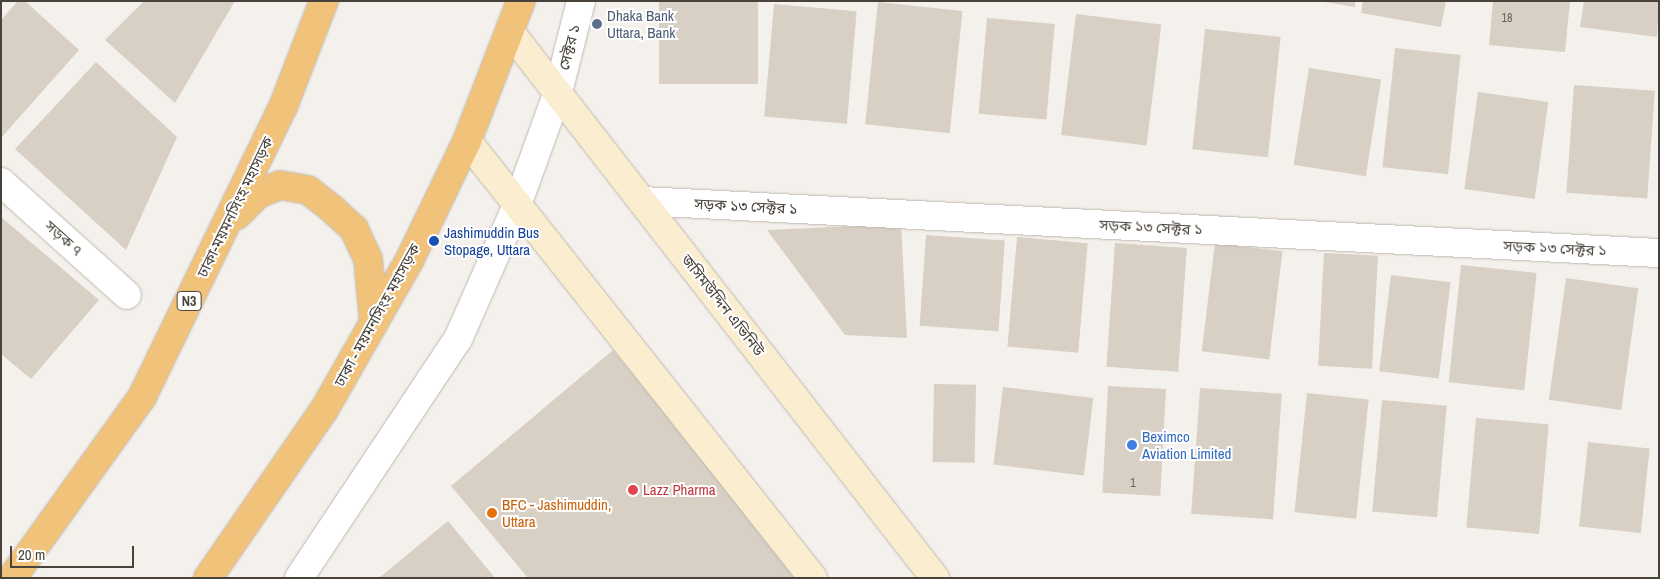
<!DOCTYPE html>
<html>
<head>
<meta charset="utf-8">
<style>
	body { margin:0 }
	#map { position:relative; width:1660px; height:579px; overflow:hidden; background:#f4f1ec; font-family:"Archivo Narrow","Noto Sans Bengali",sans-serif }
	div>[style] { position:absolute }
	.building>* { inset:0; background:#d8cfc5; transform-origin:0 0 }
	.roads { filter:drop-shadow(0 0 1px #bfb8af) drop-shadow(0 0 1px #bfb8af) }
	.street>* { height:28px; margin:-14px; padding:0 14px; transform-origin:14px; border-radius:14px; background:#fff }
	.secondary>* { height:28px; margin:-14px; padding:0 14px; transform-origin:14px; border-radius:14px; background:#faedd0 }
	.highway>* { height:28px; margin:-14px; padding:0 14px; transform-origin:14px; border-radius:14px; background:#f1c27a }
	.dots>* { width:14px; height:14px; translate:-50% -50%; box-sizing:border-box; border:2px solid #fff; border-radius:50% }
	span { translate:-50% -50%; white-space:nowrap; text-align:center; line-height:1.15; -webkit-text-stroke:4px #fff; paint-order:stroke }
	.number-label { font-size:12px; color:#6c655d }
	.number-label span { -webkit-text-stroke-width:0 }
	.shield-label span { padding:1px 4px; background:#fff; border:1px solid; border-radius:4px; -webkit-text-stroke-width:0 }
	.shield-label { font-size:14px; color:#48423a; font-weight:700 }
	.service-label { font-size:15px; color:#4e5e75 }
	.left { translate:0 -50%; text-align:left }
	.street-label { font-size:15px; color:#48423a }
	.transit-label { font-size:15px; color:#164399 }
	.shop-label { font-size:15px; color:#366cbe }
	.health-label { font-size:15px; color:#be3a42 }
	.food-label { font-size:15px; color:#c56008 }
	.frame { position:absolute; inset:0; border:2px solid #48423a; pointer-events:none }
	.scale { position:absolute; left:10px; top:546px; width:124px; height:22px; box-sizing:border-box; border:2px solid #48423a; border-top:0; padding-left:6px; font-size:15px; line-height:18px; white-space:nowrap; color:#48423a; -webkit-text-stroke:4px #fff; paint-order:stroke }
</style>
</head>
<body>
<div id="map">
	<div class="building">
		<div style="clip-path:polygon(18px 1px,25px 1px,79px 50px,1px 138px,1px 20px)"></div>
		<div style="clip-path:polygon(144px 1px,235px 1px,175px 103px,105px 40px)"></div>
		<div style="left:659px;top:1px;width:99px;height:83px"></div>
		<div style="clip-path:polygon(1318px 1px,1355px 1px,1355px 7px)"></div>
		<div style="clip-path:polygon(1363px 1px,1446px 1px,1441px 27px,1361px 13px)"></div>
		<div style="clip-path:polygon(1493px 1px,1570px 1px,1565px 52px,1489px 45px)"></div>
		<div style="clip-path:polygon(1584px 1px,1659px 1px,1657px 37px,1580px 27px)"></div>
		<div style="left:878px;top:2px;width:85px;height:123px;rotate:6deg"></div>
		<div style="left:774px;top:4px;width:83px;height:113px;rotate:5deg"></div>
		<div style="left:1076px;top:14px;width:86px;height:122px;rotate:7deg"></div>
		<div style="left:987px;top:18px;width:68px;height:96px;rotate:5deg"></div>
		<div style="left:1205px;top:29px;width:76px;height:121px;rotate:6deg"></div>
		<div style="left:1395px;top:48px;width:66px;height:120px;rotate:6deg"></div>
		<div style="clip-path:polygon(96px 62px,177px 137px,126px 250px,15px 149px)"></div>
		<div style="left:1309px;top:68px;width:73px;height:98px;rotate:9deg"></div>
		<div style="left:1574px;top:85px;width:81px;height:108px;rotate:4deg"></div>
		<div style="left:1478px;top:92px;width:71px;height:98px;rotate:8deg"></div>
		<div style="clip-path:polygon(1px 217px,99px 300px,31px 379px,1px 354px)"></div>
		<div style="clip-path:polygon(901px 224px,907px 338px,845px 335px,767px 230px)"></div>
		<div style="left:926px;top:235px;width:79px;height:91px;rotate:4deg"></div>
		<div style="left:1017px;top:237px;width:71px;height:110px;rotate:5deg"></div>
		<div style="left:1115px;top:243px;width:72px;height:124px;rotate:4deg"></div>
		<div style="left:1215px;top:243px;width:68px;height:109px;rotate:7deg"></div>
		<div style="left:1324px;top:253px;width:54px;height:113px;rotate:3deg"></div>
		<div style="left:1461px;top:265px;width:76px;height:118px;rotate:6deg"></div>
		<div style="left:1391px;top:275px;width:60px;height:97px;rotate:7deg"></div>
		<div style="left:1566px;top:278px;width:73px;height:123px;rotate:8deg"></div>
		<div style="clip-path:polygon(613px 350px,804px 578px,528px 578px,451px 486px)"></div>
		<div style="left:934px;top:384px;width:42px;height:78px;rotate:1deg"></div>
		<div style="left:1108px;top:386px;width:58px;height:107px;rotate:3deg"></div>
		<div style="left:1003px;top:387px;width:91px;height:78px;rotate:7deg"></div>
		<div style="left:1200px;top:388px;width:82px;height:126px;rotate:4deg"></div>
		<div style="left:1307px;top:393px;width:62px;height:120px;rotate:6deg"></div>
		<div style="left:1382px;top:400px;width:65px;height:112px;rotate:5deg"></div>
		<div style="left:1476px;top:418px;width:73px;height:110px;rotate:5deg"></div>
		<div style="left:1588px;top:442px;width:62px;height:85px;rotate:6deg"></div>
		<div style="clip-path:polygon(448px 521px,495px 578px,379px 578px)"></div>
	</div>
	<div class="roads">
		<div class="street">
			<div style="left:1px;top:182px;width:169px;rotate:41.9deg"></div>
			<div style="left:642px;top:201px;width:1018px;rotate:2.93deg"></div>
			<div style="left:299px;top:578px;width:287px;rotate:-56.4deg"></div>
			<div style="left:458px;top:339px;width:146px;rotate:-66.2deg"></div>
			<div style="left:517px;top:205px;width:120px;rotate:-70.1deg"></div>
			<div style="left:558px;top:92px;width:94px;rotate:-75.8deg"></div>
		</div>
		<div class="secondary">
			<div style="left:511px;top:33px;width:691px;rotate:52.12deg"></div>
			<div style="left:467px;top:141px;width:557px;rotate:51.63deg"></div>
		</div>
		<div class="highway">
			<div style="left:237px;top:215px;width:30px;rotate:-45deg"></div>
			<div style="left:258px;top:194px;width:24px;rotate:-22deg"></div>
			<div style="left:280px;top:185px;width:28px;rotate:10deg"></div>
			<div style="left:308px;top:190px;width:31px;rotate:38deg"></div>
			<div style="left:332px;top:209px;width:30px;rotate:42deg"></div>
			<div style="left:354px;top:229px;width:33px;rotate:65deg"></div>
			<div style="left:368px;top:259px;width:63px;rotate:84.6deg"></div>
			<div style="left:12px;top:578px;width:223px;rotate:-54.3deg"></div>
			<div style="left:142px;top:397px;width:322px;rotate:-64.1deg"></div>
			<div style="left:283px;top:107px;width:114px;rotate:-68.9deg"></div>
			<div style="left:208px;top:578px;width:204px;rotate:-55.4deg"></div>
			<div style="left:324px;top:410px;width:174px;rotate:-60.3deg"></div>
			<div style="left:410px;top:259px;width:131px;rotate:-64.2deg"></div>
			<div style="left:467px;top:141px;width:150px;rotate:-68.9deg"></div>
		</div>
	</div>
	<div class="dots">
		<div style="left:597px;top:24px;background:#5c6f8a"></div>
		<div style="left:434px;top:241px;background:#1a4fb4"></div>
		<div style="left:1132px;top:445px;background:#3f7fe0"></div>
		<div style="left:633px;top:490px;background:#e0444e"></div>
		<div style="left:492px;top:513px;background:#e8710a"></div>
	</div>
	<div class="number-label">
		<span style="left:1507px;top:19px">18</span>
		<span style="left:1133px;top:484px">1</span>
	</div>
	<div class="shield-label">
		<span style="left:189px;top:301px">N3</span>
	</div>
	<div class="service-label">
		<span class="left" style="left:607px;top:24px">Dhaka Bank<br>Uttara, Bank</span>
	</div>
	<div class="street-label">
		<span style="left:569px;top:47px;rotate:-76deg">সেক্টর ১</span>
		<span style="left:746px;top:206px;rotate:3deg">সড়ক ১৩ সেক্টর ১</span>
		<span style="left:235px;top:207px;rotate:-64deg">ঢাকা-ময়মনসিংহ মহাসড়ক</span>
		<span style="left:1151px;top:227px;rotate:3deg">সড়ক ১৩ সেক্টর ১</span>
		<span style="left:64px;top:238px;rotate:42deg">সড়ক ৭</span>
		<span style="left:1555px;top:248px;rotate:3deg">সড়ক ১৩ সেক্টর ১</span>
		<span style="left:723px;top:305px;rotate:52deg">জসিমউদ্দিন এভিনিউ</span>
		<span style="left:377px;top:315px;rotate:-61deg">ঢাকা - ময়মনসিংহ মহাসড়ক</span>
	</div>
	<div class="transit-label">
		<span class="left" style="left:444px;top:241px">Jashimuddin Bus<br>Stopage, Uttara</span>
	</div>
	<div class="shop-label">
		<span class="left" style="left:1142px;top:445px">Beximco<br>Aviation Limited</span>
	</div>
	<div class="health-label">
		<span class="left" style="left:643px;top:490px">Lazz Pharma</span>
	</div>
	<div class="food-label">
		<span class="left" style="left:502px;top:513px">BFC - Jashimuddin,<br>Uttara</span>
	</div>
	<div class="frame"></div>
	<div class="scale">20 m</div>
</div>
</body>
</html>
